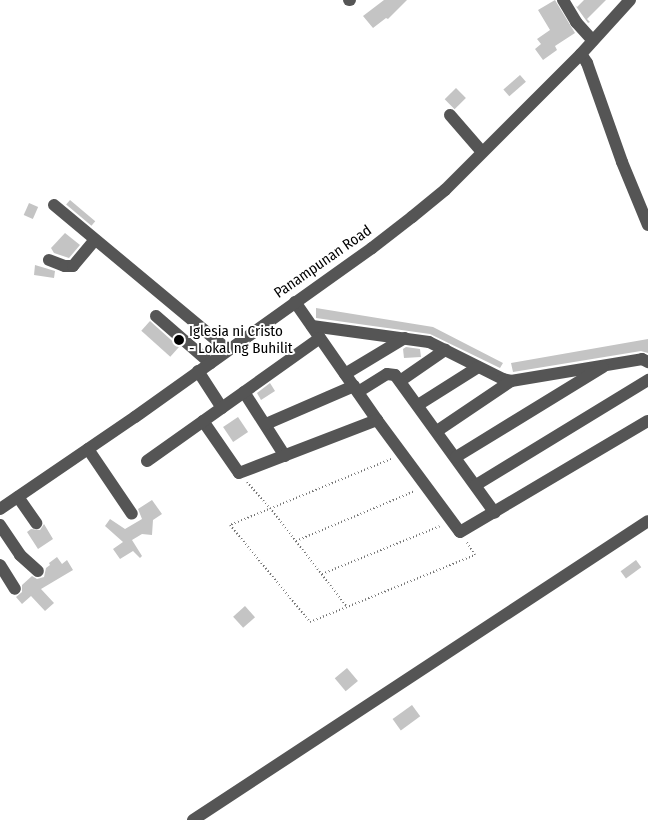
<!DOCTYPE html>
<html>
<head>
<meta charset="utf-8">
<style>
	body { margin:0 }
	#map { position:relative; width:648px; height:820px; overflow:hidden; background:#fff; font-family:"Fira Sans Condensed",sans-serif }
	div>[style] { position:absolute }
	.building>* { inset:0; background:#c4c4c4; transform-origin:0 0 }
	.path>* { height:2px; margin-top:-1px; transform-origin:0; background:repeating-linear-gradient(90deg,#777 0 1px,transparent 0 3.5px) }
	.minor>* { height:12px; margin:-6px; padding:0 6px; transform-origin:6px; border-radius:6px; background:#555 }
	.dots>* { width:14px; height:14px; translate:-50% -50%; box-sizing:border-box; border:2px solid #fff; border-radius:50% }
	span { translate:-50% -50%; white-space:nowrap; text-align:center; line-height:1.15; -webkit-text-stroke:4px #fff; paint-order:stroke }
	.street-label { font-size:15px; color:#000 }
	.poi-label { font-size:15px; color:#000 }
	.left { translate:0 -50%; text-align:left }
</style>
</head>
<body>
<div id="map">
	<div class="building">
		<div style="clip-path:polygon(384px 0,407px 0,388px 19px,386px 18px,373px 28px,363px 16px)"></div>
		<div style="clip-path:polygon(555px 0,575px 33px,555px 46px,557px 50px,543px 60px,535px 49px,541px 44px,537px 39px,550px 30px,538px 10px)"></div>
		<div style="clip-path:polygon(584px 0,606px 0,587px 19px,590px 22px,588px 23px,575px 5px,577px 7px)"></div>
		<div style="left:520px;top:75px;width:9px;height:22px;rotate:49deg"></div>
		<div style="left:456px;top:88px;width:14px;height:16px;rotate:45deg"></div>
		<div style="left:70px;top:200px;width:33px;height:6px;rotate:40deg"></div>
		<div style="left:29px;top:203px;width:10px;height:13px;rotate:24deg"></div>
		<div style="clip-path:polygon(65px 233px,80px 245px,69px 258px,54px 253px,51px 248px)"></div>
		<div style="clip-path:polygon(35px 265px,55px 271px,54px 278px,34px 275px)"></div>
		<div style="clip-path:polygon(316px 308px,433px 327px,503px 363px,500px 368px,430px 334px,316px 318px)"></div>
		<div style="left:150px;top:321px;width:39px;height:13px;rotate:42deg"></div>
		<div style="clip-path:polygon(648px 339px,648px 353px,641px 351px,513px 372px,511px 363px)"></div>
		<div style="clip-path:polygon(406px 347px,420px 349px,421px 357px,404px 358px,403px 349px)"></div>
		<div style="clip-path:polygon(270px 383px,275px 391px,261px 400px,257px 393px)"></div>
		<div style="left:238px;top:417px;width:18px;height:18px;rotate:56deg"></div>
		<div style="clip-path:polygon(152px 500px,162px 514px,153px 520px,152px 535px,142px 534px,132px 540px,142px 556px,140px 558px,133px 551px,120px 559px,113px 549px,123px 542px,105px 526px,110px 519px,125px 529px,142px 519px,138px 509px)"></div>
		<div style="clip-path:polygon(44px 524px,53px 539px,38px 549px,27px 532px,31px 529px,40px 530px)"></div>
		<div style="clip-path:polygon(57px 557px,62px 564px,67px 560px,73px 570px,41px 589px,54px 603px,45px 611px,31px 596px,22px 604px,16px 597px,22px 592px,22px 585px,32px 576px,37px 579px,44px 577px,46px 568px,50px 565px,49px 563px)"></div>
		<div style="left:636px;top:560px;width:9px;height:19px;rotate:54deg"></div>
		<div style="left:245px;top:606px;width:15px;height:16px;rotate:48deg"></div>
		<div style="left:347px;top:668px;width:17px;height:16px;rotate:50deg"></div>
		<div style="left:412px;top:705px;width:14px;height:24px;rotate:54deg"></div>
	</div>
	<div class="path">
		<div style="left:391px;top:459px;width:174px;rotate:157.7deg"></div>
		<div style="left:230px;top:525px;width:126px;rotate:50.5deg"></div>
		<div style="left:310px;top:622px;width:178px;rotate:-22.1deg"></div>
		<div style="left:475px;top:555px;width:17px;rotate:-123deg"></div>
		<div style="left:247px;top:482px;width:35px;rotate:49deg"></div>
		<div style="left:270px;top:508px;width:125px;rotate:52.1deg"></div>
		<div style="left:296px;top:541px;width:129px;rotate:-22.8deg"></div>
		<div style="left:322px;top:574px;width:127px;rotate:-22.1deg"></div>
	</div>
	<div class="minor">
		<div style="left:349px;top:0;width:1px"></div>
		<div style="left:563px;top:0;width:26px;rotate:59deg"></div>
		<div style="left:576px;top:22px;width:25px;rotate:48deg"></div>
		<div style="left:581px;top:54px;width:11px;rotate:56deg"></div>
		<div style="left:587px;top:63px;width:105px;rotate:70.5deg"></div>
		<div style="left:622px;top:162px;width:68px;rotate:67.6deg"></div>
		<div style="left:450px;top:115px;width:49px;rotate:49.1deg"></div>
		<div style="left:54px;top:205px;width:226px;rotate:39.8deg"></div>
		<div style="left:49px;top:260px;width:17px;rotate:21deg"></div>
		<div style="left:65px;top:266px;width:8px"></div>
		<div style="left:73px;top:266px;width:34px;rotate:-50deg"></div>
		<div style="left:295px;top:302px;width:144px;rotate:55.2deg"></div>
		<div style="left:377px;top:420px;width:139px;rotate:53.5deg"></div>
		<div style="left:460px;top:532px;width:218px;rotate:-30.6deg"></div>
		<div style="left:156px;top:316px;width:72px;rotate:41deg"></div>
		<div style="left:312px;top:326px;width:118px;rotate:7.8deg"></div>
		<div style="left:429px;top:342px;width:83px;rotate:26.6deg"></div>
		<div style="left:503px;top:379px;width:8px;rotate:14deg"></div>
		<div style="left:511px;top:381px;width:133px;rotate:-9.5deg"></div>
		<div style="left:642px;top:359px;width:7px;rotate:27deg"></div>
		<div style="left:198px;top:371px;width:44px;rotate:57deg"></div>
		<div style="left:345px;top:374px;width:70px;rotate:-31deg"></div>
		<div style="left:400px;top:381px;width:55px;rotate:-34.6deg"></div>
		<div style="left:244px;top:392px;width:76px;rotate:57.4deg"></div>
		<div style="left:358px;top:392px;width:34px;rotate:-32deg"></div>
		<div style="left:387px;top:374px;width:8px;rotate:7deg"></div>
		<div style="left:395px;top:375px;width:170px;rotate:54.1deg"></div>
		<div style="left:418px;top:405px;width:71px;rotate:-32.3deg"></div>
		<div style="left:203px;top:421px;width:63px;rotate:55.3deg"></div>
		<div style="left:239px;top:473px;width:148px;rotate:-21deg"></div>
		<div style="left:266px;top:424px;width:96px;rotate:-23.4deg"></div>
		<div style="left:437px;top:431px;width:89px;rotate:-34deg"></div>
		<div style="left:88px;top:449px;width:78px;rotate:55.9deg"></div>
		<div style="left:456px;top:457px;width:172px;rotate:-31.5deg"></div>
		<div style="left:147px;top:461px;width:212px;rotate:-35.4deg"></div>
		<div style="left:476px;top:485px;width:202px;rotate:-31.4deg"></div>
		<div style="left:18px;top:497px;width:32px;rotate:55deg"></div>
		<div style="left:0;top:509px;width:163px;rotate:-34.3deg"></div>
		<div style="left:135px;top:417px;width:291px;rotate:-35.5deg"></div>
		<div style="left:372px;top:248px;width:51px;rotate:-37.8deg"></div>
		<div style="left:412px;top:217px;width:43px;rotate:-39.3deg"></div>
		<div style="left:445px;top:190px;width:192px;rotate:-45deg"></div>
		<div style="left:581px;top:54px;width:73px;rotate:-47.8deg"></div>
		<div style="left:0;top:525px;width:36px;rotate:56deg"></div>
		<div style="left:20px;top:555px;width:24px;rotate:42deg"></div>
		<div style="left:0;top:565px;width:28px;rotate:58deg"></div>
		<div style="left:193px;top:820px;width:544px;rotate:-33.31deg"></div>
	</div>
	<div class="dots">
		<div style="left:179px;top:340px;background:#000"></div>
	</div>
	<div class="street-label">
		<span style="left:323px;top:262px;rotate:-35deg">Panampunan Road</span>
	</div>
	<div class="poi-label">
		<span class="left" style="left:189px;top:340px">Iglesia ni Cristo<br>- Lokal ng Buhilit</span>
	</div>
</div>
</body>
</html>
